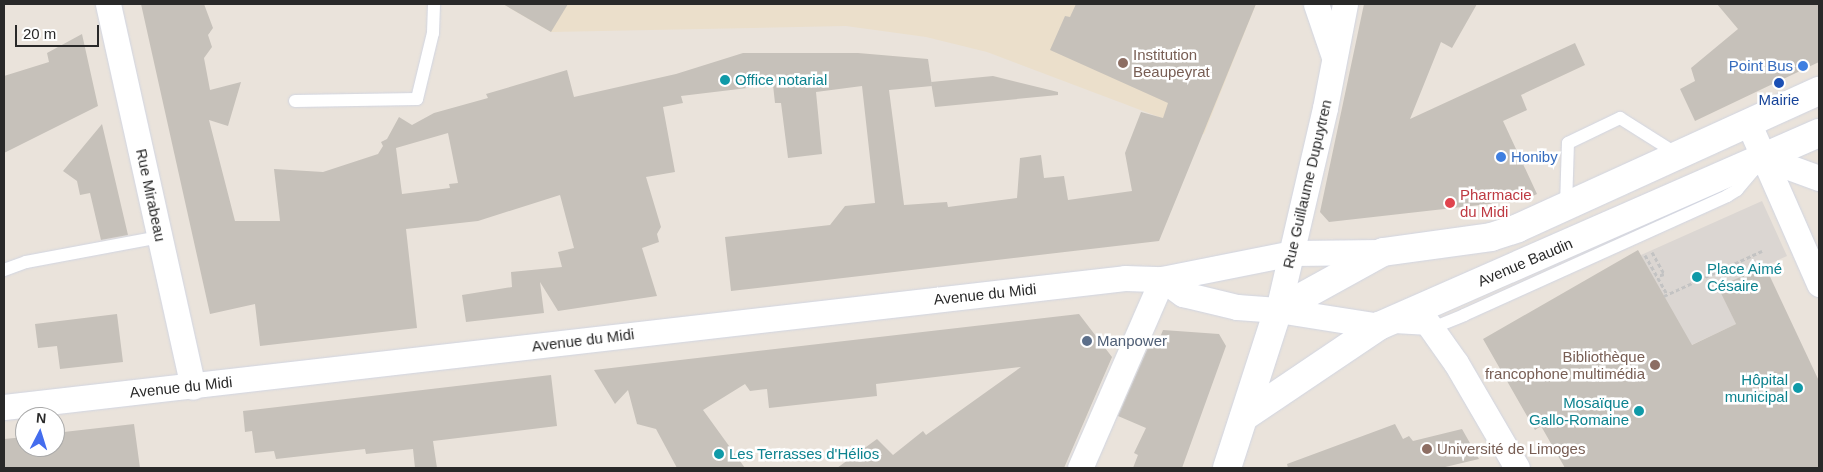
<!DOCTYPE html>
<html>
<head>
<meta charset="utf-8">
<style>
	body { margin:0 }
	#map { position:relative; width:1823px; height:472px; overflow:hidden; background:#eae3db; font-family:Arial,sans-serif }
	div>[style] { position:absolute }
	.education>* { inset:0; background:#ebdfcb }
	.plaza>* { inset:0; background:#dbd6d2 }
	.building>* { inset:0; background:#c6c1ba }
	.path>* { height:3px; margin-top:-1.5px; transform-origin:0; background:repeating-linear-gradient(90deg,#c3c3c3 0 4px,transparent 0 6.5px) }
	.roads { filter:drop-shadow(0 0 1px #d1d5e1) drop-shadow(0 0 1px #d1d5e1) }
	.service>* { height:12px; margin:-6px; padding:0 6px; transform-origin:6px; border-radius:6px; background:#fff }
	.minor>* { height:25px; margin:-12.5px; padding:0 12.5px; transform-origin:12.5px; border-radius:12.5px; background:#fff }
	.secondary>* { height:28px; margin:-14px; padding:0 14px; transform-origin:14px; border-radius:14px; background:#fff }
	.dots>* { width:14px; height:14px; translate:-50% -50%; box-sizing:border-box; border:2px solid #fff; border-radius:50% }
	span { translate:-50% -50%; white-space:nowrap; text-align:center; line-height:1.15; -webkit-text-stroke:5px #fff; paint-order:stroke }
	.education-label { font-size:15px; color:#785e54 }
	.left { translate:0 -50%; text-align:left }
	.right { translate:-100% -50%; text-align:right }
	.shop-label { font-size:15px; color:#366cbe }
	.culture-label { font-size:15px; color:#0d838f }
	.transit-label { font-size:15px; color:#164399 }
	.street-label { font-size:15px; color:#292929 }
	.health-label { font-size:15px; color:#be3a42 }
	.service-label { font-size:15px; color:#4e5e75 }
	.frame { position:absolute; inset:0; border:5px solid #292929; pointer-events:none }
	.north { position:absolute; left:15px; top:407px; width:50px; height:50px; box-sizing:border-box; background:#fff; border:1px solid #a9a9a9; border-radius:50%; rotate:5deg; font-size:14px; font-weight:700; line-height:20px; text-align:center; color:#292929 }
	.north::after { content:''; display:block; margin:auto; width:18px; height:22px; background:#446dee; clip-path:polygon(50% 0,100% 100%,50% 72%,0 100%) }
	.scale { position:absolute; left:15px; top:25px; width:84px; height:22px; box-sizing:border-box; border:2px solid #292929; border-top:0; padding-left:6px; font-size:15px; line-height:18px; white-space:nowrap; color:#292929; -webkit-text-stroke:4px #fff; paint-order:stroke }
</style>
</head>
<body>
<div id="map">
	<div class="education">
		<div style="clip-path:polygon(503px 4px,1256px 4px,1204px 134px,987px 52px,926px 37px,846px 26px,551px 32px)"></div>
	</div>
	<div class="plaza">
		<div style="clip-path:polygon(1762px 201px,1787px 256px,1719px 287px,1736px 324px,1683px 349px,1641px 255px)"></div>
	</div>
	<div class="building">
		<div style="clip-path:polygon(evenodd,141px 4px,204px 4px,213px 28px,208px 35px,212px 47px,204px 58px,210px 90px,241px 82px,228px 126px,209px 120px,235px 221px,280px 221px,274px 169px,323px 172px,378px 154px,383px 146px,381px 142px,387px 139px,399px 117px,412px 125px,434px 113px,488px 98px,486px 94px,567px 70px,574px 97px,676px 74px,743px 53px,858px 53px,928px 59px,932px 86px,889px 90px,904px 205px,947px 202px,948px 207px,1017px 198px,1020px 158px,1041px 155px,1044px 178px,1064px 176px,1068px 200px,1132px 191px,1125px 153px,1141px 112px,1163px 118px,1168px 103px,1050px 50px,1065px 16px,1070px 17px,1076px 4px,1256px 4px,1159px 241px,731px 291px,725px 237px,830px 225px,845px 206px,875px 203px,862px 86px,816px 92px,822px 154px,788px 158px,781px 103px,775px 103px,773px 85px,681px 96px,683px 103px,663px 107px,675px 172px,646px 177px,661px 227px,657px 234px,659px 242px,642px 248px,657px 296px,558px 311px,540px 282px,544px 313px,466px 322px,462px 295px,512px 287px,511px 272px,562px 267px,558px 252px,574px 248px,560px 195px,478px 221px,406px 229px,417px 328px,260px 346px,255px 304px,210px 314px,141px 4px,448px 133px,458px 183px,449px 184px,450px 188px,402px 194px,396px 148px,448px 133px)"></div>
		<div style="clip-path:polygon(503px 4px,568px 4px,551px 32px)"></div>
		<div style="clip-path:polygon(1364px 4px,1477px 4px,1452px 48px,1441px 42px,1410px 119px,1575px 43px,1585px 65px,1521px 95px,1527px 110px,1503px 121px,1537px 194px,1524px 200px,1329px 222px,1320px 212px)"></div>
		<div style="clip-path:polygon(1717px 4px,1819px 4px,1819px 62px,1695px 121px,1680px 89px,1695px 81px,1691px 68px,1738px 29px)"></div>
		<div style="clip-path:polygon(82px 34px,98px 106px,4px 153px,4px 76px,49px 62px,47px 53px)"></div>
		<div style="clip-path:polygon(993px 76px,1058px 92px,1058px 95px,935px 107px,931px 82px)"></div>
		<div style="clip-path:polygon(102px 124px,128px 235px,101px 240px,90px 193px,80px 195px,77px 181px,63px 171px)"></div>
		<div style="clip-path:polygon(1638px 250px,1692px 345px,1736px 324px,1718px 287px,1765px 266px,1819px 381px,1819px 468px,1565px 468px,1541px 426px,1535px 430px,1483px 339px)"></div>
		<div style="clip-path:polygon(117px 314px,123px 362px,60px 369px,57px 346px,38px 348px,35px 324px)"></div>
		<div style="clip-path:polygon(1079px 314px,1112px 357px,1064px 468px,837px 468px,877px 439px,893px 455px,923px 431px,926px 435px,1021px 367px,876px 384px,877px 396px,769px 408px,767px 389px,750px 391px,745px 384px,703px 410px,745px 468px,677px 468px,656px 429px,637px 424px,628px 390px,615px 404px,594px 370px)"></div>
		<div style="clip-path:polygon(1163px 330px,1219px 334px,1226px 346px,1182px 468px,1133px 468px,1138px 455px,1134px 453px,1146px 428px,1118px 416px,1150px 343px,1157px 345px)"></div>
		<div style="clip-path:polygon(551px 375px,557px 426px,433px 441px,437px 468px,415px 468px,413px 449px,366px 454px,365px 449px,276px 459px,274px 451px,255px 453px,252px 431px,245px 432px,243px 411px)"></div>
		<div style="clip-path:polygon(134px 424px,140px 468px,4px 468px,4px 439px,25px 437px,25px 447px,55px 447px,55px 433px)"></div>
		<div style="clip-path:polygon(1395px 424px,1403px 439px,1409px 436px,1413px 441px,1462px 429px,1479px 459px,1441px 468px,1288px 468px,1287px 464px)"></div>
	</div>
	<div class="path">
		<div style="left:1652px;top:252px;width:25px;rotate:61deg"></div>
		<div style="left:1664px;top:274px;width:6px;rotate:162deg"></div>
		<div style="left:1645px;top:255px;width:45px;rotate:60.6deg"></div>
		<div style="left:1664px;top:296px;width:108px;rotate:-24.7deg"></div>
	</div>
	<div class="roads">
		<div class="service">
			<div style="left:295px;top:101px;width:122px;rotate:-0.9deg"></div>
			<div style="left:417px;top:99px;width:68px;rotate:-76.4deg"></div>
			<div style="left:433px;top:33px;width:29px;rotate:-88deg"></div>
			<div style="left:1566px;top:206px;width:63px;rotate:-88.2deg"></div>
			<div style="left:1568px;top:143px;width:58px;rotate:-25.7deg"></div>
			<div style="left:1620px;top:118px;width:67px;rotate:32.3deg"></div>
			<div style="left:4px;top:270px;width:23px;rotate:-20deg"></div>
			<div style="left:26px;top:262px;width:136px;rotate:-10.6deg"></div>
			<div style="left:1394px;top:327px;width:36px;rotate:3deg"></div>
			<div style="left:1430px;top:329px;width:37px;rotate:-22deg"></div>
			<div style="left:1464px;top:315px;width:289px;rotate:-24.3deg"></div>
			<div style="left:1727px;top:196px;width:12px;rotate:-31deg"></div>
			<div style="left:1737px;top:190px;width:30px;rotate:-50deg"></div>
		</div>
		<div class="minor">
			<div style="left:108px;top:4px;width:392px;rotate:77.5deg"></div>
			<div style="left:1316px;top:4px;width:53px;rotate:71.2deg"></div>
			<div style="left:1748px;top:122px;width:177px;rotate:66.3deg"></div>
			<div style="left:1764px;top:158px;width:59px;rotate:20deg"></div>
			<div style="left:1162px;top:279px;width:26px;rotate:36deg"></div>
			<div style="left:1183px;top:294px;width:56px;rotate:13.5deg"></div>
			<div style="left:1237px;top:307px;width:41px;rotate:4.2deg"></div>
			<div style="left:1278px;top:310px;width:102px;rotate:9deg"></div>
			<div style="left:1417px;top:308px;width:67px;rotate:54.7deg"></div>
			<div style="left:1456px;top:363px;width:121px;rotate:59.8deg"></div>
			<div style="left:1278px;top:310px;width:207px;rotate:-76.9deg"></div>
			<div style="left:1325px;top:108px;width:106px;rotate:-79.1deg"></div>
			<div style="left:4px;top:407px;width:1128px;rotate:-6.56deg"></div>
			<div style="left:1125px;top:278px;width:37px;rotate:2deg"></div>
			<div style="left:1162px;top:279px;width:133px;rotate:-11.3deg"></div>
			<div style="left:1292px;top:253px;width:91px;rotate:-0.6deg"></div>
			<div style="left:1080px;top:468px;width:206px;rotate:-66.5deg"></div>
		</div>
		<div class="secondary">
			<div style="left:1244px;top:417px;width:163px;rotate:-34deg"></div>
			<div style="left:1379px;top:326px;width:480px;rotate:-23.7deg"></div>
			<div style="left:1227px;top:468px;width:166px;rotate:-72.1deg"></div>
			<div style="left:1278px;top:310px;width:120px;rotate:-28.9deg"></div>
			<div style="left:1383px;top:252px;width:109px;rotate:-7.9deg"></div>
			<div style="left:1491px;top:237px;width:28px;rotate:-18deg"></div>
			<div style="left:1518px;top:228px;width:331px;rotate:-24.5deg"></div>
		</div>
	</div>
	<div class="dots">
		<div style="left:1123px;top:63px;background:#8d6e63"></div>
		<div style="left:1803px;top:66px;background:#3f7fe0"></div>
		<div style="left:725px;top:80px;background:#0f9aa8"></div>
		<div style="left:1779px;top:83px;background:#1a4fb4"></div>
		<div style="left:1501px;top:157px;background:#3f7fe0"></div>
		<div style="left:1450px;top:203px;background:#e0444e"></div>
		<div style="left:1697px;top:277px;background:#0f9aa8"></div>
		<div style="left:1087px;top:341px;background:#5c6f8a"></div>
		<div style="left:1655px;top:365px;background:#8d6e63"></div>
		<div style="left:1798px;top:388px;background:#0f9aa8"></div>
		<div style="left:1639px;top:411px;background:#0f9aa8"></div>
		<div style="left:1427px;top:449px;background:#8d6e63"></div>
		<div style="left:719px;top:454px;background:#0f9aa8"></div>
	</div>
	<div class="education-label">
		<span class="left" style="left:1133px;top:63px">Institution<br>Beaupeyrat</span>
		<span class="right" style="left:1645px;top:365px">Bibliothèque<br>francophone multimédia</span>
		<span class="left" style="left:1437px;top:449px">Université de Limoges</span>
	</div>
	<div class="shop-label">
		<span class="right" style="left:1793px;top:66px">Point Bus</span>
		<span class="left" style="left:1511px;top:157px">Honiby</span>
	</div>
	<div class="culture-label">
		<span class="left" style="left:735px;top:80px">Office notarial</span>
		<span class="left" style="left:1707px;top:277px">Place Aimé<br>Césaire</span>
		<span class="right" style="left:1788px;top:388px">Hôpital<br>municipal</span>
		<span class="right" style="left:1629px;top:411px">Mosaïque<br>Gallo-Romaine</span>
		<span class="left" style="left:729px;top:454px">Les Terrasses d'Hélios</span>
	</div>
	<div class="transit-label">
		<span style="left:1779px;top:100px">Mairie</span>
	</div>
	<div class="street-label">
		<span style="left:1307px;top:184px;rotate:-77deg">Rue Guillaume Dupuytren</span>
		<span style="left:151px;top:195px;rotate:78deg">Rue Mirabeau</span>
		<span style="left:1525px;top:262px;rotate:-23deg">Avenue Baudin</span>
		<span style="left:985px;top:294px;rotate:-6deg">Avenue du Midi</span>
		<span style="left:583px;top:340px;rotate:-7deg">Avenue du Midi</span>
		<span style="left:181px;top:387px;rotate:-6deg">Avenue du Midi</span>
	</div>
	<div class="health-label">
		<span class="left" style="left:1460px;top:203px">Pharmacie<br>du Midi</span>
	</div>
	<div class="service-label">
		<span class="left" style="left:1097px;top:341px">Manpower</span>
	</div>
	<div class="frame"></div>
	<div class="north">N</div>
	<div class="scale">20 m</div>
</div>
</body>
</html>
